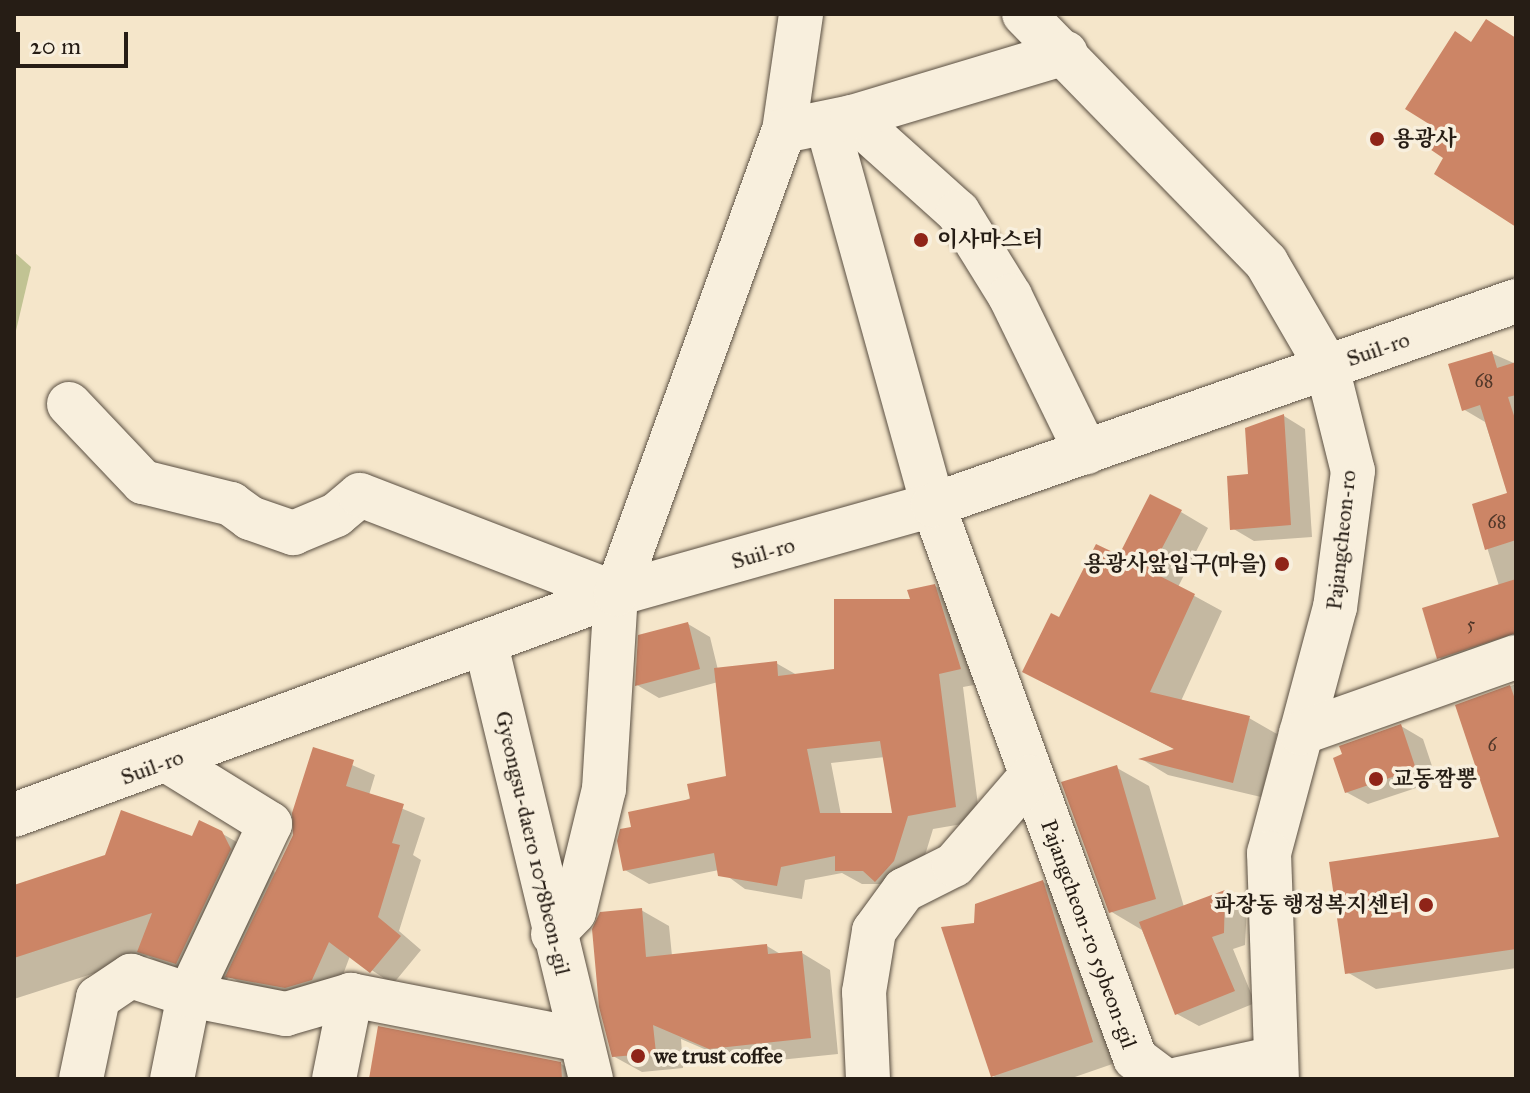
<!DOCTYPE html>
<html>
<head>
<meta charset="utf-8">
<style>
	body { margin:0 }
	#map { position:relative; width:1530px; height:1093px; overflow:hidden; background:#f5e6ca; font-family:"IM FELL Great Primer","Noto Serif KR",serif }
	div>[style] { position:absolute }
	.green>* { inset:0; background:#c1c393 }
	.shadow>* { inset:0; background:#0003 }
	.building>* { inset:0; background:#cc8566 }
	.roads { filter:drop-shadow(0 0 2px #5a4f42) drop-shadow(0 0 2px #5a4f42) }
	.minor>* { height:44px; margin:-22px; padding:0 22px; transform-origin:22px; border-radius:22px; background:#f8efdd }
	.dots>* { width:22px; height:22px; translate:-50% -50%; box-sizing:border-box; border:4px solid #f8efdd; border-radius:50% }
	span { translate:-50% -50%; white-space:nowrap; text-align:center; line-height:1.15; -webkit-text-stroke:7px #f8efdd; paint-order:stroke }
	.number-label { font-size:18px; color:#503729 }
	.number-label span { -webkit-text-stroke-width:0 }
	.poi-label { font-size:22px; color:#261d15; font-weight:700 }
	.left { translate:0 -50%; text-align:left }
	.right { translate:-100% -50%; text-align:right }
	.street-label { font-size:22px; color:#261d15 }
	.frame { position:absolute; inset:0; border:16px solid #261d15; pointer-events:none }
	.scale { position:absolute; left:16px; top:32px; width:112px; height:36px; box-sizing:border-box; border:4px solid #261d15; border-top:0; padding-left:10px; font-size:24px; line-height:28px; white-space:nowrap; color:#261d15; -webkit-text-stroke:6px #f8efdd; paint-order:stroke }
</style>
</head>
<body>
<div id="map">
	<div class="green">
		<div style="clip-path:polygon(14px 252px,31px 267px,14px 339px)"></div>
	</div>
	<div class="shadow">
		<div style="clip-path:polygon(1491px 353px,1516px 364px,1516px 650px,1460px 670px,1438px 657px,1499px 586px,1474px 505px,1509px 495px,1485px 422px,1463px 409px)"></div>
		<div style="clip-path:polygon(1284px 416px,1305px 429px,1312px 537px,1254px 541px,1232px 528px,1250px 476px)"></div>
		<div style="clip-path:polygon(1181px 512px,1208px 528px,1178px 587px,1222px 611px,1181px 701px,1249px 718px,1277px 734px,1261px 797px,1168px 775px,1143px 760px,1176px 750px,1025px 672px,1060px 619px,1120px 558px)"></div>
		<div style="clip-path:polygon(evenodd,935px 586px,960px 600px,985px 683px,963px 687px,980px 821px,933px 829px,919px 875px,883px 884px,862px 884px,842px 873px,805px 880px,802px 899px,745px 889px,719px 870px,649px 884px,625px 870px,633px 828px,728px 778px,718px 682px,659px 698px,637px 685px,688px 624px,710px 637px,718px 670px,776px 663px,797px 675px,836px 671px,935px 586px,885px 757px,894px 815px,841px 815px,831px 763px,885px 757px)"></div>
		<div style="clip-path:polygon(1516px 684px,1516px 968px,1376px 989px,1347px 972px,1502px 838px,1458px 706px)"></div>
		<div style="clip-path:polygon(1401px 726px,1423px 739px,1437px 781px,1368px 804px,1346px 792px)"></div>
		<div style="clip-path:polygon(315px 749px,375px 775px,369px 795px,425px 818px,413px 855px,421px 860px,399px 931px,421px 950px,393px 984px,350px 956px,338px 988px,308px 1000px,249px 988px,229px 976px,222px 989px,186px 978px,148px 956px,14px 999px,14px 887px,221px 833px,268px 860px,276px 875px,295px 835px)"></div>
		<div style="clip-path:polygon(1117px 768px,1149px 786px,1184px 907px,1225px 892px,1247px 905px,1245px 945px,1233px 949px,1255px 1003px,1199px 1026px,1177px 1014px,1142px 930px,1110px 911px)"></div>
		<div style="clip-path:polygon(1043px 882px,1075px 901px,1124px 1060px,1069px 1079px,999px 1079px,993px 1076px,976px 925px)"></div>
		<div style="clip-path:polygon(641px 910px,669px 926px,672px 956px,767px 946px,782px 955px,802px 953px,830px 970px,838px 1054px,739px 1064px,681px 1039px,683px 1068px,642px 1072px,613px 1056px)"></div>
		<div style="clip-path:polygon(560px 1063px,584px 1079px,371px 1079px)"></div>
	</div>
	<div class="building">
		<div style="clip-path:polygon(1486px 19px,1516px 38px,1516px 227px,1434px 174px,1443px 158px,1418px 141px,1429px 124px,1405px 109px,1455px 31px,1471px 42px)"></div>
		<div style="clip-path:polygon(1492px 351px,1497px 368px,1516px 362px,1516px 395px,1508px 397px,1516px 422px,1516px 540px,1485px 550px,1472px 504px,1507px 493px,1480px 405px,1462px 411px,1448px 364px)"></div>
		<div style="clip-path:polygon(1284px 414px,1291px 525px,1230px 530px,1227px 476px,1248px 474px,1245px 428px)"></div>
		<div style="clip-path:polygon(1150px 494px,1182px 510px,1150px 571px,1195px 594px,1150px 692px,1250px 716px,1233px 783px,1138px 759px,1174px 749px,1022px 672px,1051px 613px,1059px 617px,1096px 544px,1119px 555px)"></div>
		<div style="clip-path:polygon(1516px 579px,1516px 633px,1437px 659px,1422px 608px)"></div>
		<div style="clip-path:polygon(evenodd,935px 584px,961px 669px,939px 674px,956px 807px,908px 816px,894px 861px,875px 882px,863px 871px,835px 871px,835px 856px,781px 867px,777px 886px,718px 876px,714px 853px,623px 871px,617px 841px,620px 829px,631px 827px,628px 812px,690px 799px,687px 784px,726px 776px,714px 668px,777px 661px,778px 676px,834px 669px,834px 599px,910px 599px,907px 590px,935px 584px,880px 741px,892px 813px,820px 813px,807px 749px,880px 741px)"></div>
		<div style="clip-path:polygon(688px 622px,700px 669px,635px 686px,638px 635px)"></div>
		<div style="clip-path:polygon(1510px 685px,1516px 702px,1516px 949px,1345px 974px,1329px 862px,1499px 837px,1455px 705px)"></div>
		<div style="clip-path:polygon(1401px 724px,1416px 769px,1345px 793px,1333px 758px,1342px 754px,1339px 746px)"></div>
		<div style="clip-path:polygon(313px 747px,354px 760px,346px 786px,404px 804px,392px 843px,400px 845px,378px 917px,401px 936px,370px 973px,329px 942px,312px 980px,285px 988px,225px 977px,293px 835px,292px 813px)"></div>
		<div style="clip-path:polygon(1117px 765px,1156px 899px,1109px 913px,1061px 782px)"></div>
		<div style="clip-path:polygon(121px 810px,192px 836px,199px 820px,222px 831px,231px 849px,176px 964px,137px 952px,152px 913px,14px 958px,14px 885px,105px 855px)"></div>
		<div style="clip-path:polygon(1043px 880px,1093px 1042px,991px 1077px,941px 927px,974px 923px,975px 904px)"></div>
		<div style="clip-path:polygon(1225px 890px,1224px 933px,1212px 937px,1235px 991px,1175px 1015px,1139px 922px)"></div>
		<div style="clip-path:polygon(642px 908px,646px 957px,767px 944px,768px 954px,802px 951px,811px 1038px,709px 1049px,653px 1025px,656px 1053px,612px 1057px,599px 1007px,592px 929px,600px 912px)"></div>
		<div style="clip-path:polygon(378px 1026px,561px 1062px,562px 1079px,369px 1079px)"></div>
	</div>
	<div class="roads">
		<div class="minor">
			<div style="left:1024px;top:14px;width:347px;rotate:45.7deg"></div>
			<div style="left:1266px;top:262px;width:121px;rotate:59.8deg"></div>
			<div style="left:1327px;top:367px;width:107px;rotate:76deg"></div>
			<div style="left:1353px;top:471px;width:137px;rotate:97.5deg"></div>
			<div style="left:1335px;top:607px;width:255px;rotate:105deg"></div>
			<div style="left:1269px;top:853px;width:226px;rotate:88deg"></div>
			<div style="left:852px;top:117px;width:142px;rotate:41.9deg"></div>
			<div style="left:958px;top:212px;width:99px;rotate:58.2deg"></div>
			<div style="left:1010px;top:296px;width:174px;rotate:64deg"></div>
			<div style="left:827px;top:123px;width:396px;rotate:74.5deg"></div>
			<div style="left:933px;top:505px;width:589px;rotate:69.93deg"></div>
			<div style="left:1135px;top:1058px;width:35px;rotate:37deg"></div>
			<div style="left:784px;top:131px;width:118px;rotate:-81.7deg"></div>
			<div style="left:69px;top:404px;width:108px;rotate:46.5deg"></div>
			<div style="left:143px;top:482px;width:91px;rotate:14deg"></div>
			<div style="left:231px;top:504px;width:24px;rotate:36deg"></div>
			<div style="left:250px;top:518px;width:46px;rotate:19.2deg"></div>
			<div style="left:293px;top:533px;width:47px;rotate:-22.7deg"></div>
			<div style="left:336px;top:515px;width:31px;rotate:-40deg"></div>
			<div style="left:360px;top:495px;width:274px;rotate:21.1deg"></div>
			<div style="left:486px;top:645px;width:447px;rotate:76.4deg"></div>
			<div style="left:1301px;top:733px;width:228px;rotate:-19.5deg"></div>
			<div style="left:168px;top:761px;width:120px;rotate:31.7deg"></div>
			<div style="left:270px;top:824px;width:189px;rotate:115.3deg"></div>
			<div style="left:189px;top:995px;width:86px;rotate:101.4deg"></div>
			<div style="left:14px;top:815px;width:641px;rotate:-20.16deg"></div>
			<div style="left:616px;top:594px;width:329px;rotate:-15.7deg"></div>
			<div style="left:933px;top:505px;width:618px;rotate:-19.29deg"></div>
			<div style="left:553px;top:934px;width:30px;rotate:-46deg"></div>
			<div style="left:574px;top:912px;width:127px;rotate:-76.3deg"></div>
			<div style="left:604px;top:789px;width:195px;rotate:-86.5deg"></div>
			<div style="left:616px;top:594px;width:493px;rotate:-70.1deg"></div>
			<div style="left:784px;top:131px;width:69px;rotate:-11.6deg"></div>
			<div style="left:852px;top:117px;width:223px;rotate:-16.7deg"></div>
			<div style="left:81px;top:1079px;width:83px;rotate:-78.1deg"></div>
			<div style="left:98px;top:998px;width:40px;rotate:-34deg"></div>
			<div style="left:131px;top:976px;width:61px;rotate:18.1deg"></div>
			<div style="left:189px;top:995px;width:99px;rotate:11.1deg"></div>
			<div style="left:286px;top:1014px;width:68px;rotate:-16.3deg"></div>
			<div style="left:351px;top:995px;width:234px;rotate:11.1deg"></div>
			<div style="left:334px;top:1079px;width:86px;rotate:-78.6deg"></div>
			<div style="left:868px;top:1079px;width:87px;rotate:-92.6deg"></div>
			<div style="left:864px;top:992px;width:62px;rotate:-80.7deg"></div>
			<div style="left:874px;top:931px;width:51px;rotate:-53.8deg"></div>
			<div style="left:904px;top:890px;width:56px;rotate:-26.6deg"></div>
			<div style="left:954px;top:865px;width:116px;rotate:-49.2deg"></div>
			<div style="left:1179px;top:1079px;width:99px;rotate:-12.2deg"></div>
		</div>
	</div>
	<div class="dots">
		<div style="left:1377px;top:139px;background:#8f2418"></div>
		<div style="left:921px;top:240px;background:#8f2418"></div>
		<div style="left:1282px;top:564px;background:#8f2418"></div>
		<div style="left:1376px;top:779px;background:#8f2418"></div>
		<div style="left:1426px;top:905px;background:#8f2418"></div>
		<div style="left:638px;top:1056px;background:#8f2418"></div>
	</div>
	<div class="number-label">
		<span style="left:1484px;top:381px">68</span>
		<span style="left:1497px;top:522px">68</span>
		<span style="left:1471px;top:624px">5</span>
		<span style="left:1492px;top:745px">6</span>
	</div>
	<div class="poi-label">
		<span class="left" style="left:1393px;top:139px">용광사</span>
		<span class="left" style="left:937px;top:240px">이사마스터</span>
		<span class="right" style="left:1266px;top:564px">용광사앞입구(마을)</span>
		<span class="left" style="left:1392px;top:779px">교동짬뽕</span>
		<span class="right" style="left:1410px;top:905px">파장동 행정복지센터</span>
		<span class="left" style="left:654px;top:1056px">we trust coffee</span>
	</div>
	<div class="street-label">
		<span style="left:1378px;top:349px;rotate:-19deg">Suil-ro</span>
		<span style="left:1341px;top:540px;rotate:-84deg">Pajangcheon-ro</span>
		<span style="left:763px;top:553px;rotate:-16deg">Suil-ro</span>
		<span style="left:152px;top:767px;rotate:-20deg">Suil-ro</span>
		<span style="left:533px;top:843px;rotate:77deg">Gyeongsu-daero 1078beon-gil</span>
		<span style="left:1089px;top:934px;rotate:70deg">Pajangcheon-ro 59beon-gil</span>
	</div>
	<div class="frame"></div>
	<div class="scale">20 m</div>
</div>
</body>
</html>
